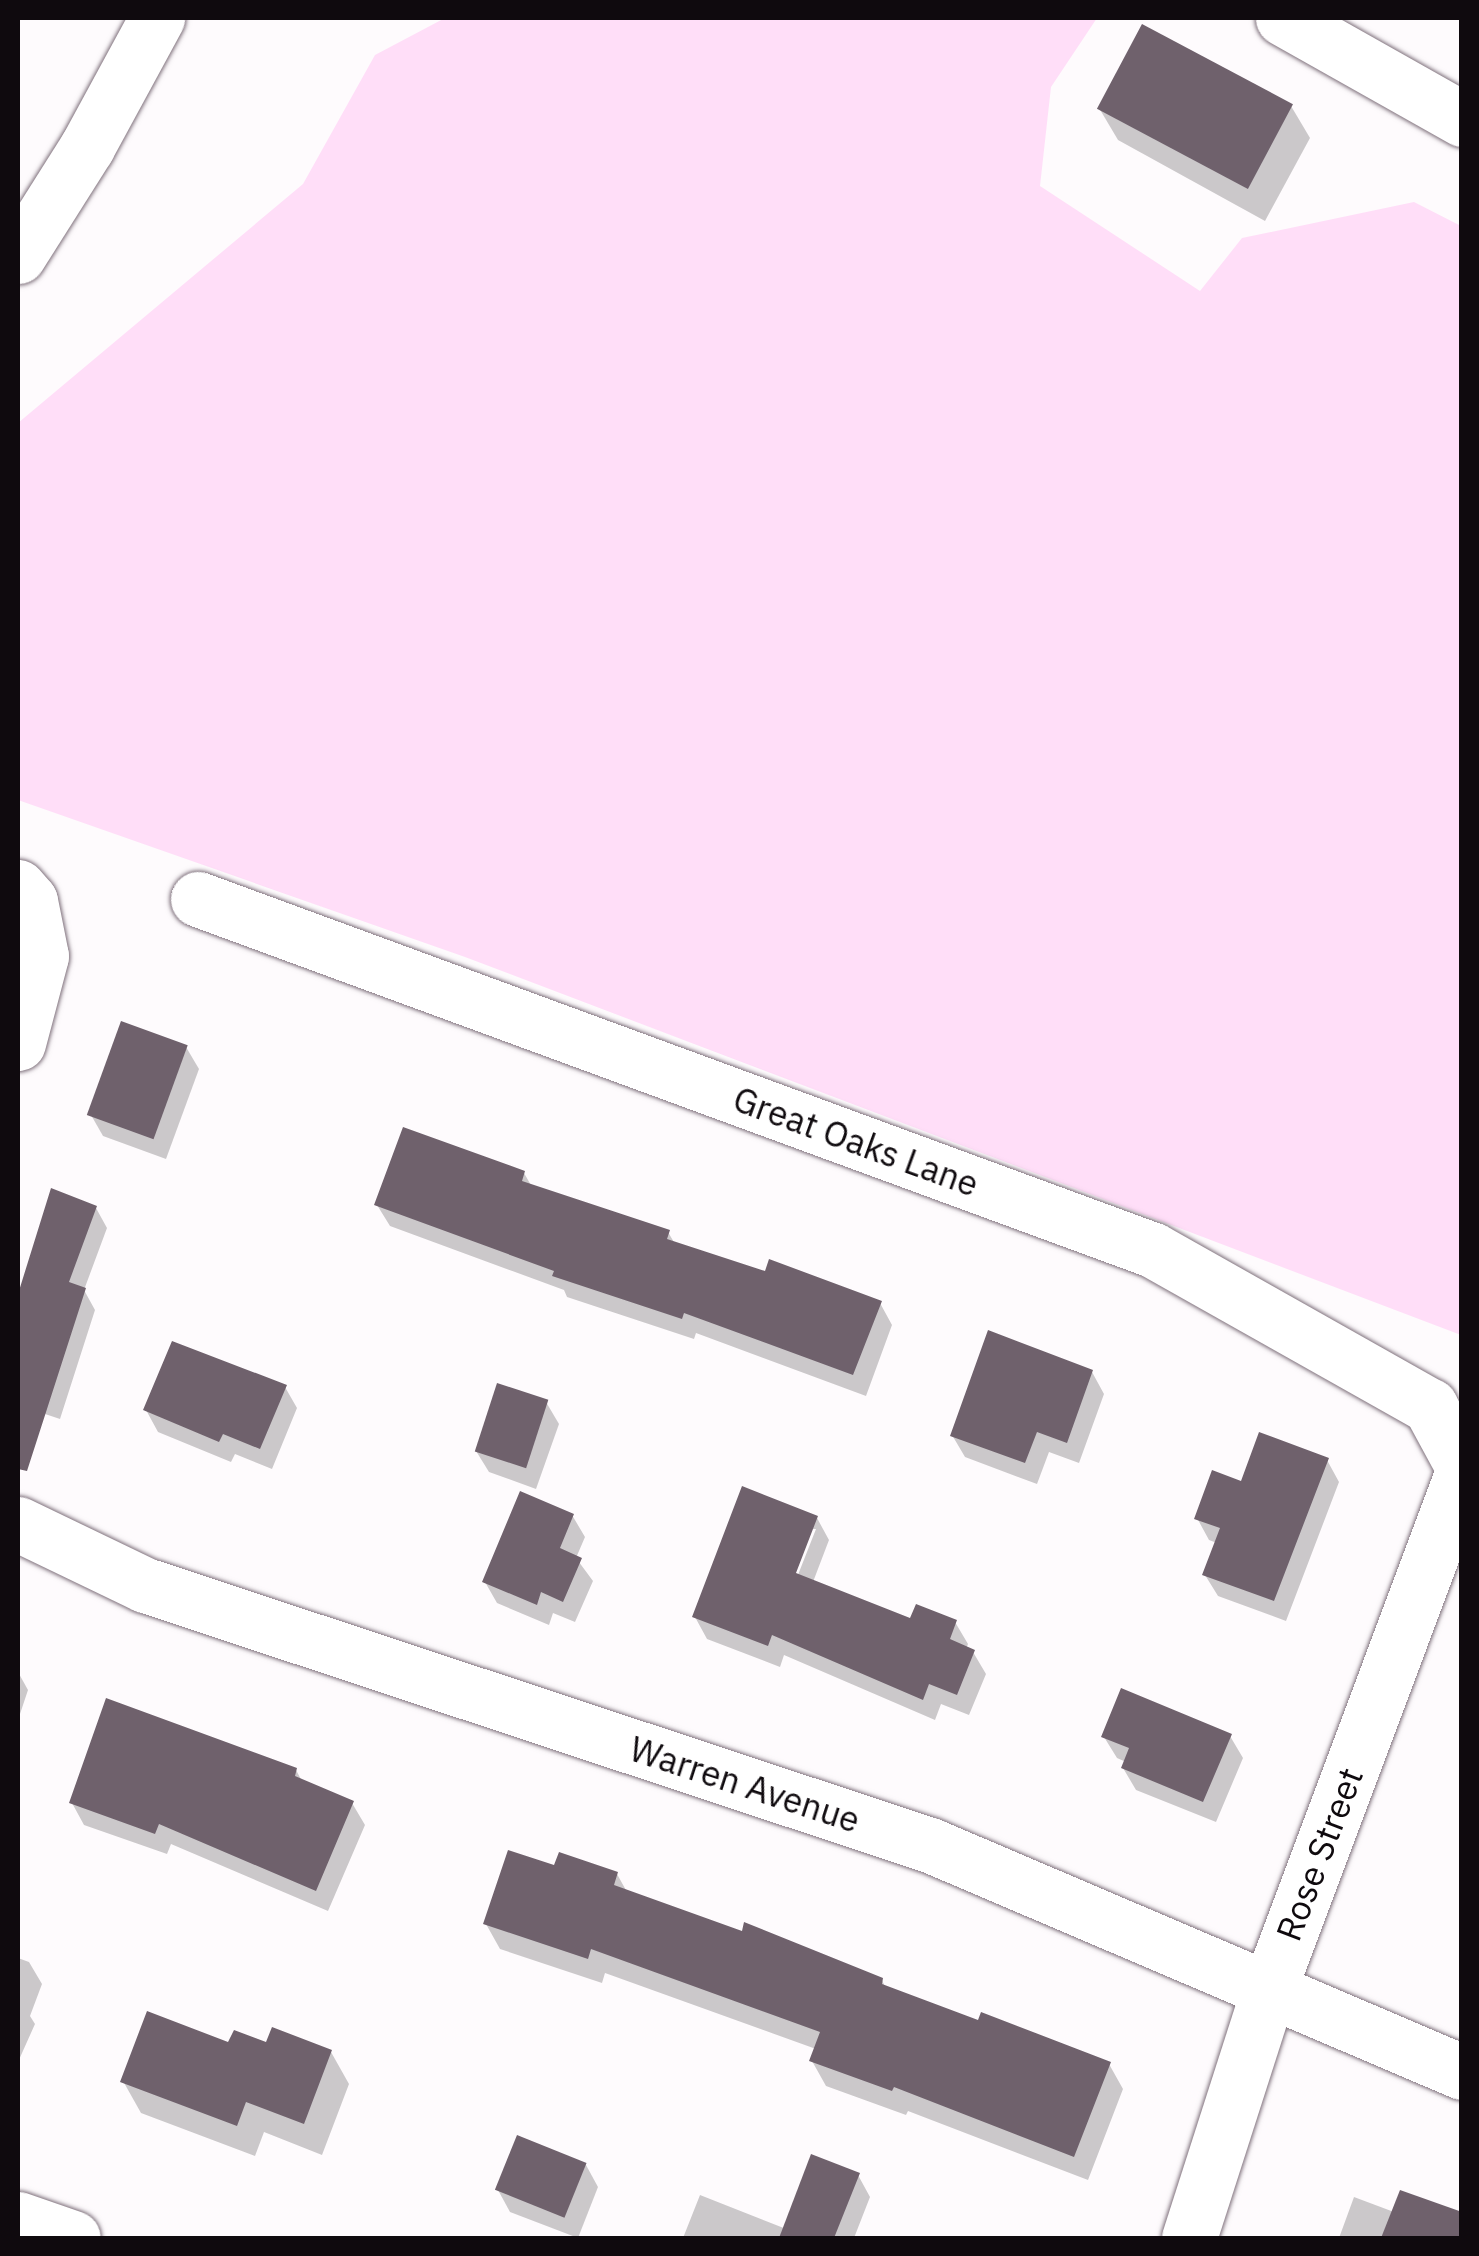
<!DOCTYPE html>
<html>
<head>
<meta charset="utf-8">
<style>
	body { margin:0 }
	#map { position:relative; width:1479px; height:2256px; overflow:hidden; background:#fefbfd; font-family:"IBM Plex Sans",sans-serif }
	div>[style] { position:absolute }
	.green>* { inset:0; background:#ffdef8 }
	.shadow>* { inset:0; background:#0003 }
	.building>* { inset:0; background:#6f616c; transform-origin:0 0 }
	.roads { filter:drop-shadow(0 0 2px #7f717c) drop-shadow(0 0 2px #7f717c) }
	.minor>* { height:55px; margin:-27.5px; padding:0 27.5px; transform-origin:27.5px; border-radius:27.5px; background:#fff }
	span { translate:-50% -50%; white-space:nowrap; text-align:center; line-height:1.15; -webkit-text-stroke:10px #fff; paint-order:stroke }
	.street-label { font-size:35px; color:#0f0a0e }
	.frame { position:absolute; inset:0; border:20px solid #0f0a0e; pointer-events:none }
</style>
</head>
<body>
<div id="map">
	<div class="green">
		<div style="clip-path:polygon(445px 18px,1097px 18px,1051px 87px,1040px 186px,1200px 291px,1242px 238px,1414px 202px,1461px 226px,1461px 1335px,465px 957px,18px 800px,18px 423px,303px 184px,375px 55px)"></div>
	</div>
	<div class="shadow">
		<div style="clip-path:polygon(1291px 106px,1310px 138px,1265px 221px,1118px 140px,1099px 108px)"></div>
		<div style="clip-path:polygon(186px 1047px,199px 1069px,166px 1159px,103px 1136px,91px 1115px)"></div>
		<div style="clip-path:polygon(524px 1173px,532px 1187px,668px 1232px,675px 1244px,766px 1275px,880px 1303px,892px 1325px,866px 1396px,696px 1333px,694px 1339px,567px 1297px,564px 1290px,390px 1226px,377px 1205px)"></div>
		<div style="clip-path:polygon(53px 1192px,96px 1208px,107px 1228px,84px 1290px,95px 1310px,60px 1419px,18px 1405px,18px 1302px)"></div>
		<div style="clip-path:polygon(1092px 1372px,1104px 1394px,1079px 1463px,1049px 1452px,1037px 1484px,965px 1457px,952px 1435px)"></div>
		<div style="clip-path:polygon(285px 1387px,297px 1408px,272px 1469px,235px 1454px,231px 1462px,158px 1432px,146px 1410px)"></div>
		<div style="clip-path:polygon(546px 1402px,559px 1424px,536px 1489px,489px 1472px,476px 1451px)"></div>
		<div style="clip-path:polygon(1327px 1460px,1339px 1482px,1286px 1621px,1218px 1596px,1205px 1575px,1217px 1543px,1209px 1540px,1197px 1518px,1242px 1484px)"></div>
		<div style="clip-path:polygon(572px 1515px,585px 1537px,576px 1558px,593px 1581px,575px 1622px,553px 1613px,549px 1625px,497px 1603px,485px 1582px)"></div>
		<div style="clip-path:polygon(evenodd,817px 1518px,829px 1540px,813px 1582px,911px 1621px,955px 1622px,968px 1644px,966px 1649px,973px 1652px,986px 1674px,969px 1715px,941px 1704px,935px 1720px,784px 1655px,780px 1667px,707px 1639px,695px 1617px,817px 1518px,810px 1529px,816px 1529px,794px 1585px,789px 1583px,810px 1529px)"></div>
		<div style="clip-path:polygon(18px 1672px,28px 1690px,18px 1720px)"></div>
		<div style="clip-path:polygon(1230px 1736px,1243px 1758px,1216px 1822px,1136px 1790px,1123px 1768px,1126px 1762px,1117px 1758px,1104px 1737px)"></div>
		<div style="clip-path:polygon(296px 1770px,303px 1783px,352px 1803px,365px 1825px,328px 1911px,171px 1844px,167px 1854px,84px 1825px,72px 1803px)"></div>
		<div style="clip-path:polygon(555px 1869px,617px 1874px,627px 1892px,882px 1980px,886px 1989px,979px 2024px,1109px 2064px,1123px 2089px,1088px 2180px,908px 2111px,906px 2115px,826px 2086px,812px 2061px,816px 2049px,605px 1973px,602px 1983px,500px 1949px,486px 1924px)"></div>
		<div style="clip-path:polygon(18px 1958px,29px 1962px,42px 1984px,30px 2016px,35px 2024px,18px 2062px)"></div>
		<div style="clip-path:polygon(229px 2045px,331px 2052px,349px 2084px,322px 2155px,264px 2132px,255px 2156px,141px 2113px,123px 2081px)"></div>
		<div style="clip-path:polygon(586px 2165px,598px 2187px,578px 2238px,510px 2212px,498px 2190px)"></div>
		<div style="clip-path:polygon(858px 2175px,870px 2197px,854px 2238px,683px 2238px,700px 2195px,799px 2234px)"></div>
		<div style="clip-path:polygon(1354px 2197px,1394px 2212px,1462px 2215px,1462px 2238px,1339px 2238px)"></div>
	</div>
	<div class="building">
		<div style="left:1142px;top:24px;width:171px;height:96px;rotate:28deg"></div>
		<div style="left:121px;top:1021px;width:71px;height:100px;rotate:20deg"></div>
		<div style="clip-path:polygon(403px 1127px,525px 1171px,522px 1181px,670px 1230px,667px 1239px,765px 1271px,769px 1259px,882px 1301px,853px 1375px,684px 1313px,682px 1319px,552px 1276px,554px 1271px,374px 1205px)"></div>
		<div style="clip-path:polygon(51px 1188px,97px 1206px,69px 1282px,86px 1288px,27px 1471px,18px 1469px,18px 1294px)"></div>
		<div style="clip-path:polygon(988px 1330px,1093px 1370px,1067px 1443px,1037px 1432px,1025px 1463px,950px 1436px)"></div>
		<div style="clip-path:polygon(172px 1341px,287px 1385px,260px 1449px,223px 1434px,219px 1442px,143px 1410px)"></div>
		<div style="left:497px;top:1383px;width:54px;height:72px;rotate:18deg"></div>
		<div style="clip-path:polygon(1259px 1432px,1329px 1458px,1274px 1601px,1202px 1575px,1220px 1528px,1194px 1519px,1212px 1470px,1241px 1481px)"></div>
		<div style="clip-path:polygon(742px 1486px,818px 1516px,796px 1573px,910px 1618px,916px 1604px,957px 1620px,950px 1639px,975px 1650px,957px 1695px,929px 1684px,923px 1700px,772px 1635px,768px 1646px,692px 1617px)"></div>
		<div style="clip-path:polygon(520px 1491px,574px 1514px,560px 1548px,582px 1558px,563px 1602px,541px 1592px,537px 1605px,482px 1582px)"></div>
		<div style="clip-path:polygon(1121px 1688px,1232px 1734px,1203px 1802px,1121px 1768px,1129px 1748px,1101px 1737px)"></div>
		<div style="clip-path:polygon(106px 1698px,297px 1768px,295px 1776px,354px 1801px,316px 1891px,159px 1824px,155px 1834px,69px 1803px)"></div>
		<div style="clip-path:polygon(508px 1850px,554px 1865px,559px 1852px,618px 1872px,614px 1885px,742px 1931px,744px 1922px,883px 1978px,882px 1984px,978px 2020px,981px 2012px,1111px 2062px,1074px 2157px,894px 2087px,892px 2091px,809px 2061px,820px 2032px,591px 1949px,588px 1959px,483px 1924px)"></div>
		<div style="clip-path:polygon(147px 2011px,228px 2042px,234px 2030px,266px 2042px,272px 2027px,332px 2050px,304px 2124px,246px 2102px,237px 2126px,120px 2082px)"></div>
		<div style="left:517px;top:2135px;width:75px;height:59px;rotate:22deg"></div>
		<div style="clip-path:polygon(811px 2154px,860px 2173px,834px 2238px,779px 2238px)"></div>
		<div style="clip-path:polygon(1400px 2190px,1462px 2212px,1462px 2238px,1381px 2238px)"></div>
	</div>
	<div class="roads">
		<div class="minor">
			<div style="left:1283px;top:18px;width:206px;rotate:29.4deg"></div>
			<div style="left:18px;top:256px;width:129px;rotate:-57.7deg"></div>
			<div style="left:87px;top:147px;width:147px;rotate:-61.5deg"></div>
			<div style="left:18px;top:887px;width:18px;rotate:49deg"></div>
			<div style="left:30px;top:901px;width:56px;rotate:78.7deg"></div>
			<div style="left:41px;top:956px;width:90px;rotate:104.8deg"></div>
			<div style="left:198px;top:899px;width:1017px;rotate:20.18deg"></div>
			<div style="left:1153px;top:1250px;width:318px;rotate:29.4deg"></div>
			<div style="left:1430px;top:1406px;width:67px;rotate:61.5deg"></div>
			<div style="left:18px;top:1524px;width:141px;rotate:25.7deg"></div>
			<div style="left:145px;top:1585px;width:827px;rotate:18.33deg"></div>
			<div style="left:930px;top:1845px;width:578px;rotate:23.11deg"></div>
			<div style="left:18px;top:2219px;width:58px;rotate:19.1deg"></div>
			<div style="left:1189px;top:2238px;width:262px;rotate:-72.2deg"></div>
			<div style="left:1269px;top:1989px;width:550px;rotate:-69.46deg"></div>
		</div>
	</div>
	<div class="street-label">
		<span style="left:856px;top:1141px;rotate:20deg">Great Oaks Lane</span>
		<span style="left:745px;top:1784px;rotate:18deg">Warren Avenue</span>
		<span style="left:1319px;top:1854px;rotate:-69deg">Rose Street</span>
	</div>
	<div class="frame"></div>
</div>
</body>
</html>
